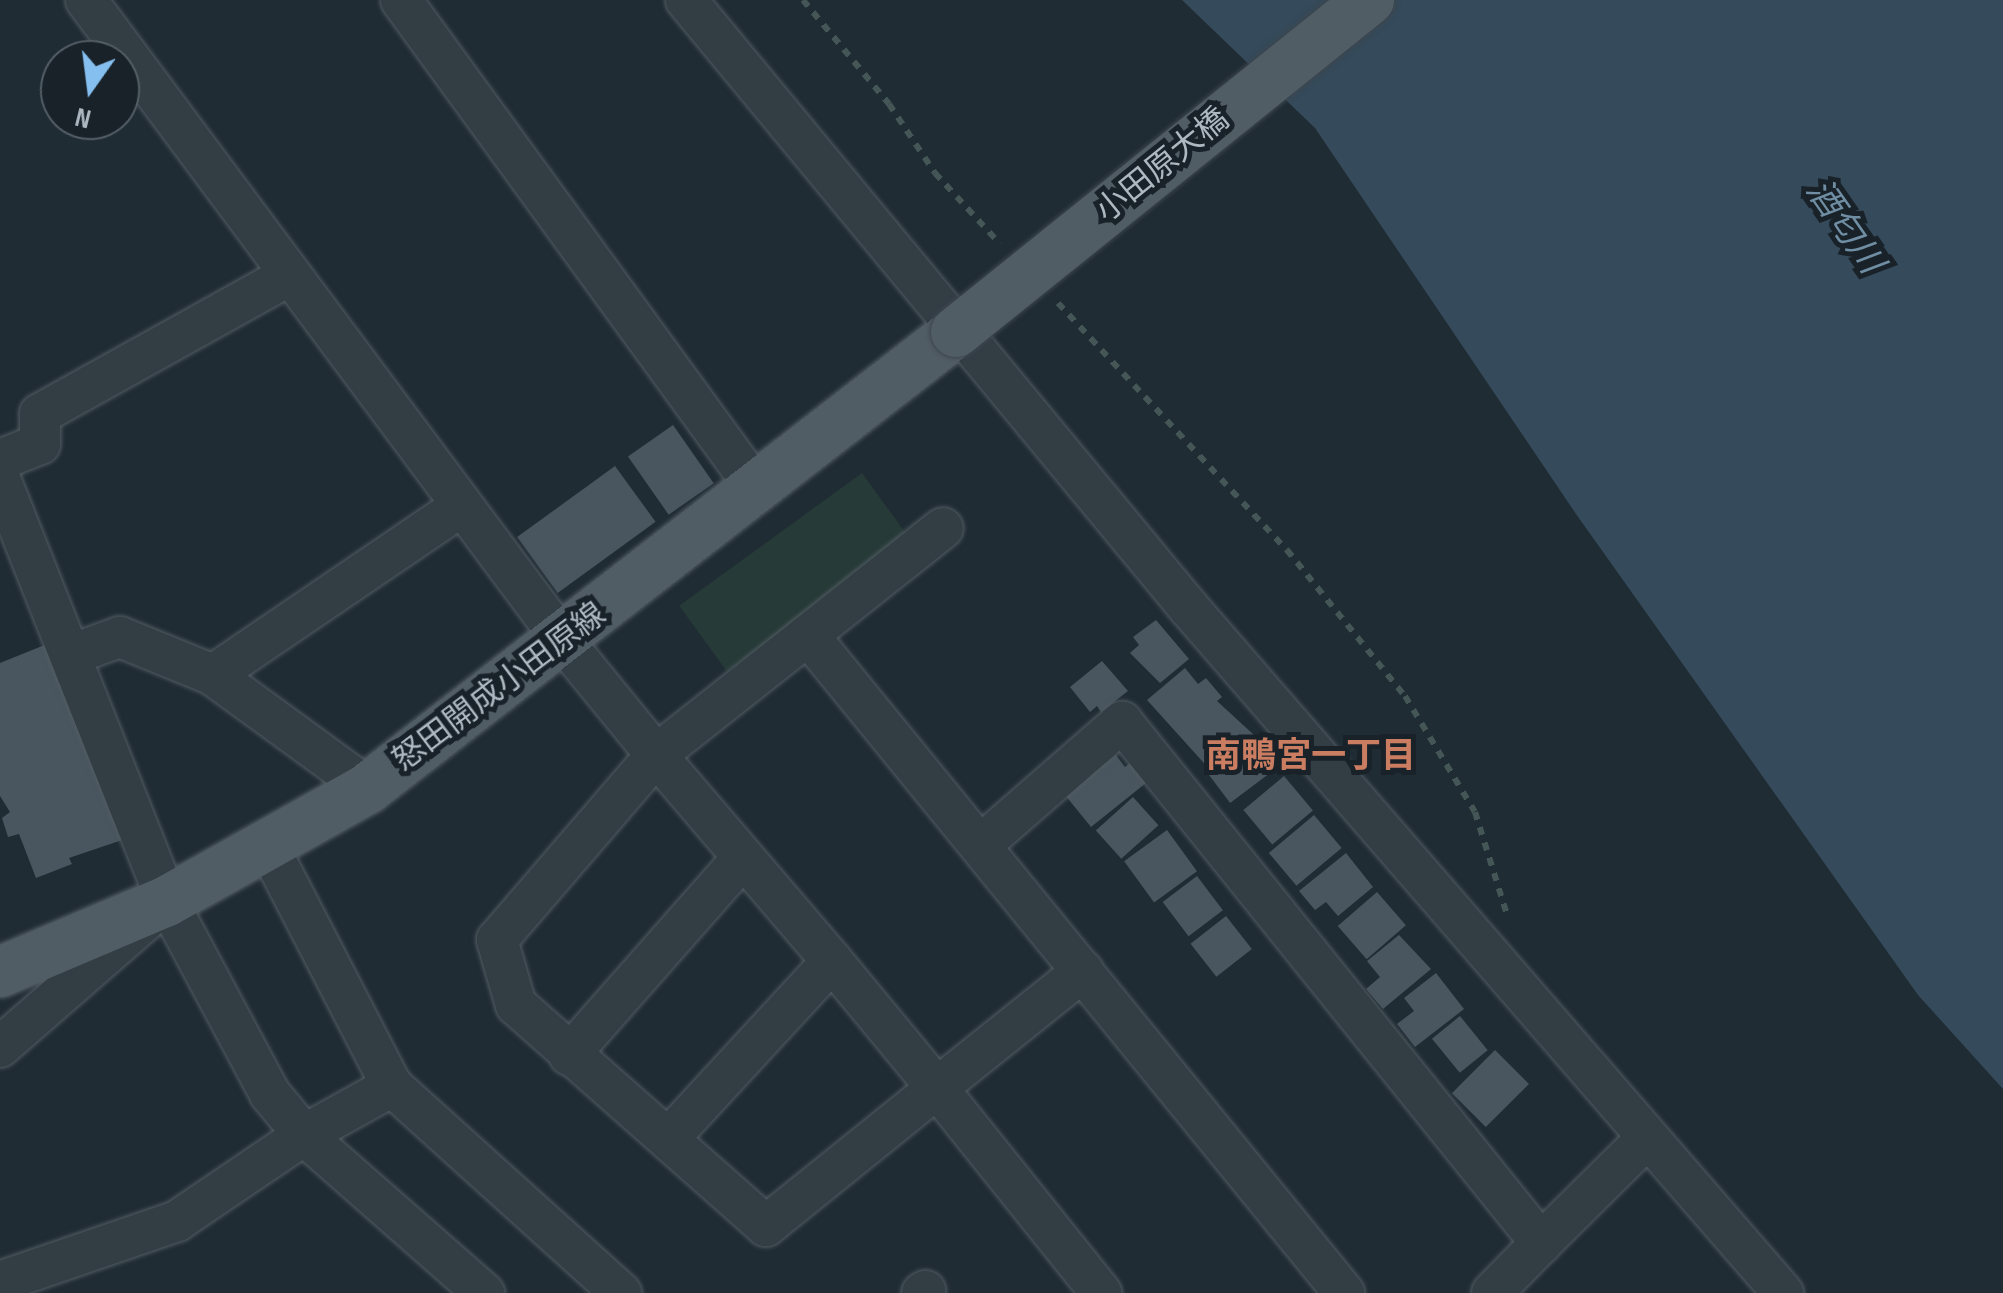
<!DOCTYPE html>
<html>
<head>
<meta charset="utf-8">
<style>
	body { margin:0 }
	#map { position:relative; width:2003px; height:1293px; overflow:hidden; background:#202c34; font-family:"Sofia Sans Condensed","Noto Sans JP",sans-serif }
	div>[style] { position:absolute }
	.green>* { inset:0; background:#263a37; transform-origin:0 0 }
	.water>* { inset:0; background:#354a5a }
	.building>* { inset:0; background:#49565f; transform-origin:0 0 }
	.path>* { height:6px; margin-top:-3px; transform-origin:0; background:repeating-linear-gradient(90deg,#445655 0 8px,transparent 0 16px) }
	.roads { filter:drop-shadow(0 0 2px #515b62) drop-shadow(0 0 2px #515b62) }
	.minor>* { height:40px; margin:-20px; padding:0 20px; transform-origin:20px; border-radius:20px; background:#333d44 }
	.major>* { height:50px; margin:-25px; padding:0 25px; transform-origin:25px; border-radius:25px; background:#515d65 }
	.bridges { filter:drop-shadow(0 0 2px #3d464e) drop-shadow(0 0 2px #3d464e) }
	.major-bridge>* { height:50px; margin:-25px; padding:0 25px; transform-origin:25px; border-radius:25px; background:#515d65 }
	span { translate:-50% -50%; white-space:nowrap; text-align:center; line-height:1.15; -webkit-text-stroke:10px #192229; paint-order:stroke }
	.street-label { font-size:32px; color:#adb8c1 }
	.water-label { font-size:35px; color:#708ea3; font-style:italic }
	.neighbourhood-label { font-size:35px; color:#ca7d60; font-weight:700 }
	.north { position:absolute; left:40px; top:40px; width:100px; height:100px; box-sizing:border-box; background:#192229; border:2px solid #545e66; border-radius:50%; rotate:194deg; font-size:28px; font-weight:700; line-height:40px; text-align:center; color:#adb8c1 }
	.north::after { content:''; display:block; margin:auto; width:35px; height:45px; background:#85bfef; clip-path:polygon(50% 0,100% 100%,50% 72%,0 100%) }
</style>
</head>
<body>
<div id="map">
	<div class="green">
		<div style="left:862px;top:473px;width:81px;height:226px;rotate:54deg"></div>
	</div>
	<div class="water">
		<div style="clip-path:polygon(1182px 0,2003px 0,2003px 1089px,1918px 995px,1576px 514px,1315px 128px)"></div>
	</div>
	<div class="building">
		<div style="left:673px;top:425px;width:71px;height:55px;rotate:55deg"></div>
		<div style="left:615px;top:466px;width:69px;height:121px;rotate:54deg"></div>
		<div style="clip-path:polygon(1156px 620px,1189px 659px,1160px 683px,1130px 653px,1139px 645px,1133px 637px)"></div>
		<div style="clip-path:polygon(52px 642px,128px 838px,69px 858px,72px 864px,36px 878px,19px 834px,8px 837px,2px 818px,10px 812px,0 796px,0 663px)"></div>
		<div style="clip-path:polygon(1102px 661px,1128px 691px,1101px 712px,1097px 706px,1090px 712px,1070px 687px)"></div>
		<div style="clip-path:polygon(1185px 668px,1198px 684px,1206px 678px,1222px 697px,1217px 701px,1254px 735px,1212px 772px,1147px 700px)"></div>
		<div style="left:1254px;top:740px;width:36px;height:57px;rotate:53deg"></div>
		<div style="clip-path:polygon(1116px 755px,1125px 767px,1134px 760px,1151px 779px,1091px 827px,1065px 795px)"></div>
		<div style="left:1284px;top:776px;width:45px;height:53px;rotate:50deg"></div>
		<div style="left:1133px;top:797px;width:38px;height:50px;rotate:48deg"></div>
		<div style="left:1314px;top:815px;width:43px;height:59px;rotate:50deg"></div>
		<div style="left:1167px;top:830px;width:51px;height:53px;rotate:54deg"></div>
		<div style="clip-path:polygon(1346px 853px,1373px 887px,1338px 916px,1326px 902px,1315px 910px,1299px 891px)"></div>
		<div style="left:1197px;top:876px;width:43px;height:43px;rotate:53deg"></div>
		<div style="left:1377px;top:892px;width:44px;height:52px;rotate:49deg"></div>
		<div style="left:1226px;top:916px;width:42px;height:45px;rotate:52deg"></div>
		<div style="clip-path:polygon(1399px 935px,1431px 969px,1383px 1009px,1366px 989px,1380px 977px,1367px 961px)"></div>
		<div style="clip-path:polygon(1436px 973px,1464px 1009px,1415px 1047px,1397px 1024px,1414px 1011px,1404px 998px)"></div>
		<div style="left:1460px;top:1016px;width:44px;height:36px;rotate:51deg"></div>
		<div style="left:1495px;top:1050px;width:48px;height:61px;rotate:45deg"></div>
	</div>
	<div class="path">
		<div style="left:803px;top:0;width:135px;rotate:50.4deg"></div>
		<div style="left:889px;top:104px;width:83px;rotate:56.3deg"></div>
		<div style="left:935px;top:173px;width:96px;rotate:47.5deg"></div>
		<div style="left:1058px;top:303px;width:337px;rotate:47.2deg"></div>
		<div style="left:1287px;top:550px;width:188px;rotate:51.1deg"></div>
		<div style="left:1405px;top:696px;width:135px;rotate:58.9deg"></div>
		<div style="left:1475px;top:812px;width:111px;rotate:72.7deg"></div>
	</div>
	<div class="roads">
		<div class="minor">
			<div style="left:86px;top:0;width:800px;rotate:53.33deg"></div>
			<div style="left:564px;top:642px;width:146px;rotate:50.8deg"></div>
			<div style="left:656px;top:755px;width:194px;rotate:-38.3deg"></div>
			<div style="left:808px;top:635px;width:849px;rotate:50.83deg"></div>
			<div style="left:401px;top:0;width:600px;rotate:53.95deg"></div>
			<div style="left:686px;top:0;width:789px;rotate:50.4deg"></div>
			<div style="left:1189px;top:608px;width:907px;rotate:49.07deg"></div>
			<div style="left:0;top:460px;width:43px;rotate:-21.8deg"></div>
			<div style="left:40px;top:444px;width:30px;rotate:-90deg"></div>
			<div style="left:40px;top:414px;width:286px;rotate:-29.1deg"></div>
			<div style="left:0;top:479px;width:454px;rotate:68.4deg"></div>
			<div style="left:167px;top:901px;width:219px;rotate:61.9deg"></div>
			<div style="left:270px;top:1094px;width:53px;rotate:50.3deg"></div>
			<div style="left:304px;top:1135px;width:240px;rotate:41.3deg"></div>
			<div style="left:808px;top:635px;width:172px;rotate:-38.4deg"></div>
			<div style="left:70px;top:655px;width:53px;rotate:-19.8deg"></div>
			<div style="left:120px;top:637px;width:100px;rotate:22.2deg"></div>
			<div style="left:213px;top:675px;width:192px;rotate:36.1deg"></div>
			<div style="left:213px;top:675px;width:301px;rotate:-34.2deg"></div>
			<div style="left:982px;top:844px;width:186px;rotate:-41.1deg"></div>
			<div style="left:1122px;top:722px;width:669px;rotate:51.19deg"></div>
			<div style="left:1541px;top:1243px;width:148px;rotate:-44.7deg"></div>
			<div style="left:269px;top:848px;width:268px;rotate:62.7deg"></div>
			<div style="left:392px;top:1086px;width:309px;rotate:42.1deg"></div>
			<div style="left:1083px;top:971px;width:187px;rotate:141.3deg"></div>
			<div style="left:937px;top:1088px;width:220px;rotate:141.1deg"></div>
			<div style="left:766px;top:1226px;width:334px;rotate:-138.5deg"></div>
			<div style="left:516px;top:1005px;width:68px;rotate:-106.3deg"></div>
			<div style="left:497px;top:940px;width:244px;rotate:-49.3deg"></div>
			<div style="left:656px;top:755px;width:271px;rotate:49.5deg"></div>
			<div style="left:832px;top:961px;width:165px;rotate:50.4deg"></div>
			<div style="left:937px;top:1088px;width:263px;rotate:51.3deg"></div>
			<div style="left:0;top:1047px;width:198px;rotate:-41.1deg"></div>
			<div style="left:569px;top:1055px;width:261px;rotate:-48.6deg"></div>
			<div style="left:668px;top:1139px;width:242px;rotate:-47.3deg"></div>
			<div style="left:2px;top:1281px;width:185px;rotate:-18.9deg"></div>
			<div style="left:177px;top:1221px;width:153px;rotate:-34.1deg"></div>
			<div style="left:304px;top:1135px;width:101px;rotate:-29.1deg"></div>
			<div style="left:922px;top:1293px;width:4px;rotate:-34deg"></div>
			<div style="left:1492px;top:1293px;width:70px;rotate:-45.6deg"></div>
		</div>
		<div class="major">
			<div style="left:0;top:972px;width:181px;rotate:-23deg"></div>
			<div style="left:167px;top:901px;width:231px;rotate:-29.3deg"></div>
			<div style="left:368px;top:788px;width:744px;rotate:-37.79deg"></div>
		</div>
	</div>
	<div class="bridges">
		<div class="major-bridge">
			<div style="left:956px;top:332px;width:530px;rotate:-38.79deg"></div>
		</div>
	</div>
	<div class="street-label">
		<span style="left:1163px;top:166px;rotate:-39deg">小田原大橋</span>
		<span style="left:500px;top:688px;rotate:-37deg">怒田開成小田原線</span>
	</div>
	<div class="water-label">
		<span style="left:1844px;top:227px;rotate:55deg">酒匂川</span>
	</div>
	<div class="neighbourhood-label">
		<span style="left:1311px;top:757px">南鴨宮一丁目</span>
	</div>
	<div class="north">N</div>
</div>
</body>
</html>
